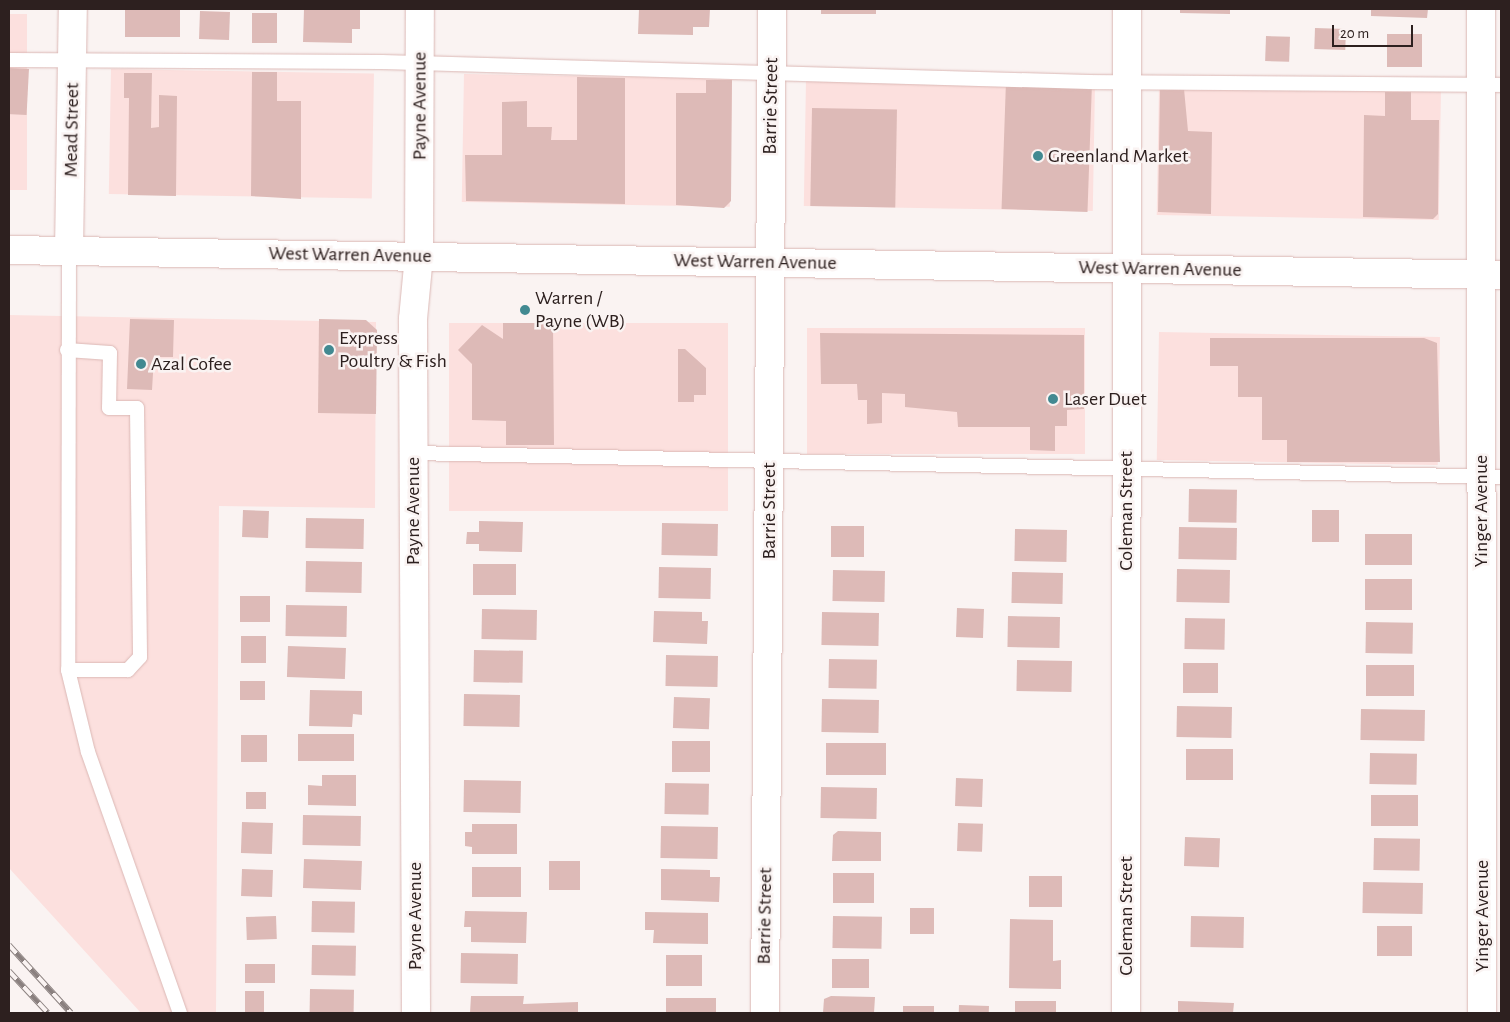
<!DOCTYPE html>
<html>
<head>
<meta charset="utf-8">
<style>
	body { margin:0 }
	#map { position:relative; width:1510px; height:1022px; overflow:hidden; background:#faf3f2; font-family:"Alegreya Sans",sans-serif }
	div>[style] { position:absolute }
	.built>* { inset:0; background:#fce0de; transform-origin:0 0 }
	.building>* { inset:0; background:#ddbab7; transform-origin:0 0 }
	.roads { filter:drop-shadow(0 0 1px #dbb8b5) drop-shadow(0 0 1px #dbb8b5) }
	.lane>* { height:14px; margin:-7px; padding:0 7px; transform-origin:7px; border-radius:7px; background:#fff }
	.street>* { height:28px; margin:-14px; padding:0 14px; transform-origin:14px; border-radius:14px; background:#fff }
	.secondary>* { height:28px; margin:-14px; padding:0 14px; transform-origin:14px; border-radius:14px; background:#fff }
	.rail>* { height:5.5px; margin-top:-2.75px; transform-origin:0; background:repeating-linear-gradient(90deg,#faf3f2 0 11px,#8a807f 0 22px); box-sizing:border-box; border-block:1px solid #8a807f }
	.dots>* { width:14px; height:14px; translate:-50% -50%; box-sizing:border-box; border:2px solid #faf3f2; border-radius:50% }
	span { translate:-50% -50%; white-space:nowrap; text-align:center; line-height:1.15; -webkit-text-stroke:5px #faf3f2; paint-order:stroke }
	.street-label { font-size:20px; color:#2d201f }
	.poi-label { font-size:20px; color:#2d201f }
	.left { translate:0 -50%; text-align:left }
	.frame { position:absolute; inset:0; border:10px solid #2d201f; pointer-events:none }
	.scale { position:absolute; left:1332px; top:25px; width:81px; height:22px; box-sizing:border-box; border:2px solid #2d201f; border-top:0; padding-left:6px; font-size:15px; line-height:18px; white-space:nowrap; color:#2d201f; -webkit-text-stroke:4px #faf3f2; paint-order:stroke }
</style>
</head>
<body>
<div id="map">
	<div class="built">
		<div style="left:9px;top:14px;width:18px;height:176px"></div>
		<div style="left:111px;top:69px;width:263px;height:125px;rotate:1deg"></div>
		<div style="left:464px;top:74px;width:268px;height:128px;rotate:1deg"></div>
		<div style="left:806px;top:81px;width:289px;height:125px;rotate:1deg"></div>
		<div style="left:1159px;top:86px;width:282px;height:129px;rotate:1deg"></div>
		<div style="clip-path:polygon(9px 315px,376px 322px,375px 508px,219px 506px,216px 1013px,141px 1013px,9px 868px)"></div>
		<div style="left:449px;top:323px;width:279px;height:188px"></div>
		<div style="left:807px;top:328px;width:278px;height:126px"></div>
		<div style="left:1159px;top:332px;width:281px;height:128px;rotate:1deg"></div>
	</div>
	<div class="building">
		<div style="left:125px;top:9px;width:55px;height:28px"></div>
		<div style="clip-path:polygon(304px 9px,360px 10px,360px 29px,352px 29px,352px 43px,303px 42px)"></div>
		<div style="clip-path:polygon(639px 9px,710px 9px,709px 27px,693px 27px,693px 35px,638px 34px)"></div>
		<div style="left:821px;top:9px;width:55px;height:5px"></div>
		<div style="clip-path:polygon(1180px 9px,1230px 9px,1230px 14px,1180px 13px)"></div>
		<div style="clip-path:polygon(1371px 9px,1428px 9px,1427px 18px,1371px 16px)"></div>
		<div style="left:200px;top:11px;width:30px;height:28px;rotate:2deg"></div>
		<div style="left:252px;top:13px;width:25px;height:30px"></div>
		<div style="left:1315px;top:28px;width:31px;height:21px;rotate:2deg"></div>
		<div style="left:1387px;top:34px;width:35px;height:33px"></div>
		<div style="left:1266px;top:36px;width:24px;height:25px;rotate:2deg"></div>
		<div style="left:9px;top:68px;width:20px;height:46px;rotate:3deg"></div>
		<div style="clip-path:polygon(252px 72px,277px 72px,277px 101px,301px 101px,301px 199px,251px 196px)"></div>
		<div style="clip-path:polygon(124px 73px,152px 73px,151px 128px,159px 127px,159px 95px,177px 96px,176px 196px,128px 195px,129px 98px,124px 98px)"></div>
		<div style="clip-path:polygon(577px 77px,625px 78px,625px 204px,466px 201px,465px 155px,502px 155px,502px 102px,527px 101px,527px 127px,552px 127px,551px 140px,577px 140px)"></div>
		<div style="clip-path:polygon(706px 80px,732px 80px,731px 201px,724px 208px,676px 205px,676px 93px,706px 93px)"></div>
		<div style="left:1006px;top:81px;width:86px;height:128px;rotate:2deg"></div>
		<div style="clip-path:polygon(1160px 87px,1184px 89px,1188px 131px,1212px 132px,1211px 214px,1158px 212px)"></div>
		<div style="clip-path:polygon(1385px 92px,1411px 92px,1411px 120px,1439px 120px,1438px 214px,1433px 219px,1363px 217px,1364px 115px,1385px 116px)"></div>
		<div style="left:812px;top:108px;width:85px;height:98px;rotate:1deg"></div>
		<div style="clip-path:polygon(130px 319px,174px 320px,173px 357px,154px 357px,152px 390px,127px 389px)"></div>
		<div style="clip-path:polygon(319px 319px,366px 320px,377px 330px,376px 414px,318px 413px)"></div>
		<div style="clip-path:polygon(503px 323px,553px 323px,554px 445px,506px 445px,506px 421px,472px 420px,472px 364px,458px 350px,482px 325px,503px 339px)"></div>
		<div style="clip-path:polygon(820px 333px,1084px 335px,1084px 409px,1067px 410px,1067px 426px,1055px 426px,1055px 451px,1030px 450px,1030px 427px,958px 427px,957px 412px,905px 407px,905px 394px,882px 393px,882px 423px,867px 424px,867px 400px,858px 400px,857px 384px,821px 384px)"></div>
		<div style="clip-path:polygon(1210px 338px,1424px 338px,1437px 343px,1440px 462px,1287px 462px,1287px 440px,1262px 440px,1262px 397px,1238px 397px,1238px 366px,1210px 366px)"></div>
		<div style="clip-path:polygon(678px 349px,685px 349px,706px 368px,706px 395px,694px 395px,694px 402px,678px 402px)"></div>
		<div style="left:1189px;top:489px;width:48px;height:33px;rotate:1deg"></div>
		<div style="left:243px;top:510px;width:26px;height:27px;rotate:2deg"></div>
		<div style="left:1312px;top:510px;width:27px;height:32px"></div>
		<div style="left:306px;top:518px;width:58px;height:30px;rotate:1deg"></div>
		<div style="clip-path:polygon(479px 521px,523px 522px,522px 552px,479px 551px,479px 544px,466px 544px,467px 532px,479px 532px)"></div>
		<div style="left:662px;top:523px;width:56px;height:32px;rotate:1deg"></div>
		<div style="left:831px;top:526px;width:33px;height:31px"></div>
		<div style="left:1179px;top:527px;width:58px;height:32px;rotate:1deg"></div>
		<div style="left:1015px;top:529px;width:52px;height:32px;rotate:1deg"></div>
		<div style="left:1365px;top:534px;width:47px;height:31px"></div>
		<div style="left:306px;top:561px;width:56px;height:31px;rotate:1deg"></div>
		<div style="left:473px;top:564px;width:43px;height:31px"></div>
		<div style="left:659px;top:567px;width:52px;height:31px;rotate:1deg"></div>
		<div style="left:1177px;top:569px;width:53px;height:33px;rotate:1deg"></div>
		<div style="left:833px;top:570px;width:52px;height:31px;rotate:1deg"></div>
		<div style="left:1012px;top:572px;width:51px;height:31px;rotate:1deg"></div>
		<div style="left:1365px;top:579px;width:47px;height:31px"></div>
		<div style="left:240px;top:596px;width:30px;height:26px"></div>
		<div style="left:286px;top:605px;width:61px;height:31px;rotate:1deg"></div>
		<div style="left:957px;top:608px;width:27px;height:29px;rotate:2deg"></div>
		<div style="left:482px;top:609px;width:55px;height:30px;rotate:1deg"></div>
		<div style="clip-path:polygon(654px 611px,702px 612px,702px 621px,708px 621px,707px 644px,653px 642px)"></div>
		<div style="left:822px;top:612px;width:57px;height:33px;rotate:1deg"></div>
		<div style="left:1008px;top:616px;width:52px;height:31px;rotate:1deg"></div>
		<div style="left:1185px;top:618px;width:40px;height:31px;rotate:1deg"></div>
		<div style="left:1366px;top:622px;width:47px;height:31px;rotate:1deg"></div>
		<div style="left:241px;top:636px;width:25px;height:27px"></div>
		<div style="left:288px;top:646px;width:58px;height:31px;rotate:2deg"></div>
		<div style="left:474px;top:650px;width:49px;height:32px;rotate:1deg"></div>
		<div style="left:666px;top:655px;width:52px;height:31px;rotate:1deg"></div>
		<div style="left:829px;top:659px;width:48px;height:29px;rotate:1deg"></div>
		<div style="left:1017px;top:660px;width:55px;height:31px;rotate:1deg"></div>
		<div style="left:1183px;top:663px;width:35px;height:30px"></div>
		<div style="left:1366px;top:665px;width:48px;height:31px"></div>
		<div style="left:265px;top:681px;width:19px;height:25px;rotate:90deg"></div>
		<div style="clip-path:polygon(310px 690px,362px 691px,362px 715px,353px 714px,352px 727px,309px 726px)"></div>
		<div style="left:464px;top:694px;width:56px;height:32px;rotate:1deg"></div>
		<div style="left:674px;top:697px;width:36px;height:31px;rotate:2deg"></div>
		<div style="left:822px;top:699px;width:57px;height:33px;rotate:1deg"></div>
		<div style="left:1177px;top:706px;width:55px;height:31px;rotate:1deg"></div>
		<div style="left:1361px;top:709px;width:64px;height:31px;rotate:1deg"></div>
		<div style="left:298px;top:734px;width:56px;height:27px"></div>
		<div style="left:267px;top:735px;width:27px;height:26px;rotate:90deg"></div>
		<div style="left:672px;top:741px;width:38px;height:31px"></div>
		<div style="left:826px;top:743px;width:60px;height:32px"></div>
		<div style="left:1186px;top:749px;width:47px;height:31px"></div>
		<div style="left:1370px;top:753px;width:47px;height:31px;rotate:1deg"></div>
		<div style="clip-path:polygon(322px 775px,356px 775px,356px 806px,308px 805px,308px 785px,322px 786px)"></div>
		<div style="left:956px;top:778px;width:27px;height:28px;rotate:2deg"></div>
		<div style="left:464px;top:780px;width:57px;height:32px;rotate:1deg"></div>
		<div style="left:665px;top:783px;width:44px;height:31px;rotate:1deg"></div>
		<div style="left:821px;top:787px;width:56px;height:31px;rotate:1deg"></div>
		<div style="left:246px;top:792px;width:20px;height:17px"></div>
		<div style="left:1371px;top:795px;width:47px;height:31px"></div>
		<div style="left:303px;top:815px;width:58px;height:30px;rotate:1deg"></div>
		<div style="left:242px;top:822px;width:31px;height:31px;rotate:2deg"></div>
		<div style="left:958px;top:823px;width:25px;height:28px;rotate:2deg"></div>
		<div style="clip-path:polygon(472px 824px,517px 824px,517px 854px,472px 854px,472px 847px,465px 846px,465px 832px,472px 832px)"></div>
		<div style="left:661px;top:826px;width:57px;height:32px;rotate:1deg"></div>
		<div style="clip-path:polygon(838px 831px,881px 832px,881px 861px,832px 861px,833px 835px)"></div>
		<div style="left:1185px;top:837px;width:35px;height:29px;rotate:2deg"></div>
		<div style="left:1374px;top:838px;width:46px;height:32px;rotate:1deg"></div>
		<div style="left:304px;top:859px;width:58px;height:29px;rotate:2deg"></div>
		<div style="left:549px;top:861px;width:31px;height:29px"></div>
		<div style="left:472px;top:867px;width:49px;height:30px"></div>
		<div style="left:242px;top:869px;width:31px;height:27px;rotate:2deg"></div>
		<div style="clip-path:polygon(661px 869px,710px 870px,710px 877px,720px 877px,719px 902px,661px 900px)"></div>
		<div style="left:833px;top:873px;width:41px;height:30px"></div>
		<div style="left:1029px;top:876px;width:33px;height:31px"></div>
		<div style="left:1363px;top:882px;width:60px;height:31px;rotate:1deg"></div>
		<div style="left:312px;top:901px;width:43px;height:31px;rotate:1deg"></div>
		<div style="left:910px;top:908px;width:24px;height:26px"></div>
		<div style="clip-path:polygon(465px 911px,527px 912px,526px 943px,471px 942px,471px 927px,464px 927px)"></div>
		<div style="clip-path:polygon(645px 912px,708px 913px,708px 944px,653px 943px,654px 930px,645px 930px)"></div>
		<div style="left:276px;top:916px;width:23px;height:30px;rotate:88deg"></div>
		<div style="left:833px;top:916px;width:49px;height:32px;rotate:1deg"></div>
		<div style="left:1191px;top:916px;width:53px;height:31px;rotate:1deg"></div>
		<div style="clip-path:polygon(1010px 919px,1053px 920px,1053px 961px,1061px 960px,1061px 989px,1009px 988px)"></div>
		<div style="left:1377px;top:926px;width:35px;height:30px"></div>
		<div style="left:312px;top:945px;width:44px;height:30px;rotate:1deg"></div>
		<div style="left:461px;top:953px;width:57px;height:30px;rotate:1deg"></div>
		<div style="left:666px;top:955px;width:36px;height:31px"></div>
		<div style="left:832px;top:959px;width:37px;height:29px"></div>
		<div style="left:245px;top:964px;width:30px;height:19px"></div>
		<div style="left:310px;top:989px;width:44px;height:24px;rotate:1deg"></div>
		<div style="left:245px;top:991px;width:19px;height:22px"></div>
		<div style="clip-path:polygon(471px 996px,524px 996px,523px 1004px,578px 1002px,578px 1013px,470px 1013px)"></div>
		<div style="clip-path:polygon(831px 996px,875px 997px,874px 1013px,823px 1013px,824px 999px)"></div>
		<div style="left:666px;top:998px;width:50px;height:15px"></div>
		<div style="left:1015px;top:1001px;width:41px;height:12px"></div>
		<div style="clip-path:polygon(1178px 1001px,1234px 1003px,1233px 1013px,1178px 1013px)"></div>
		<div style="left:959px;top:1005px;width:30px;height:8px;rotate:2deg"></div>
		<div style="left:903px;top:1006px;width:31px;height:7px"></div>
	</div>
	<div class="roads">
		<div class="lane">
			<div style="left:9px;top:60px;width:373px;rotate:0.3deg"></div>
			<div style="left:382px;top:62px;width:708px;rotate:1.62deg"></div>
			<div style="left:1090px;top:82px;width:411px;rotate:0.4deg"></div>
			<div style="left:69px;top:251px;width:419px;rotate:90.1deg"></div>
			<div style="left:68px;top:670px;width:84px;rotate:76.3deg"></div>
			<div style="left:88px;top:752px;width:277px;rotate:70.6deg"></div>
			<div style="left:67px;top:350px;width:43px;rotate:4deg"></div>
			<div style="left:110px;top:353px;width:55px;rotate:91deg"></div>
			<div style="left:109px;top:408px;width:28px"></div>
			<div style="left:137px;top:408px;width:249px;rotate:89.3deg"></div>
			<div style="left:140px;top:657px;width:18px;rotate:133deg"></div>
			<div style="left:128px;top:670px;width:60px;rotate:180deg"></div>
			<div style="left:413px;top:453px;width:1088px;rotate:1.26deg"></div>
		</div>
		<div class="street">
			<div style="left:1481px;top:9px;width:1004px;rotate:89.94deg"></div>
			<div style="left:69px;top:251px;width:242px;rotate:-89.1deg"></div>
			<div style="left:416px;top:1013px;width:694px;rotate:-90.25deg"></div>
			<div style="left:413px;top:319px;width:63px;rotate:-84.6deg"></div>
			<div style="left:419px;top:256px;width:247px;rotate:-89.8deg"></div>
			<div style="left:765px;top:1013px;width:1004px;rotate:-89.6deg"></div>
			<div style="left:1126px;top:1013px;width:1004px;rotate:-89.94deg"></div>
		</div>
		<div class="secondary">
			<div style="left:9px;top:250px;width:1492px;rotate:0.96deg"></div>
		</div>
	</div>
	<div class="rail">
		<div style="left:9px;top:945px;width:92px;rotate:47.6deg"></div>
		<div style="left:9px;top:971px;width:57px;rotate:47.1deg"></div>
	</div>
	<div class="dots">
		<div style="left:1038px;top:156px;background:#428991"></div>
		<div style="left:525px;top:310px;background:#428991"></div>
		<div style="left:329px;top:350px;background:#428991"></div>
		<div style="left:141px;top:364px;background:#428991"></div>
		<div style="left:1053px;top:399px;background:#428991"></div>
	</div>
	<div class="street-label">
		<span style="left:420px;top:106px;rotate:-90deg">Payne Avenue</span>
		<span style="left:771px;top:106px;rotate:-89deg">Barrie Street</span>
		<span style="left:72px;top:130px;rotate:-89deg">Mead Street</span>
		<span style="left:350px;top:255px;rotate:1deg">West Warren Avenue</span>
		<span style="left:755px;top:262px;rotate:1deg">West Warren Avenue</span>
		<span style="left:1160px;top:269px;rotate:1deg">West Warren Avenue</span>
		<span style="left:413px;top:511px;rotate:-90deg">Payne Avenue</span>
		<span style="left:769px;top:511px;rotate:-90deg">Barrie Street</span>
		<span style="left:1126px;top:511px;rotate:-90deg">Coleman Street</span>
		<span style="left:1481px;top:511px;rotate:-90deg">Yinger Avenue</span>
		<span style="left:415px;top:916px;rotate:-90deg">Payne Avenue</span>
		<span style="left:765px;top:916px;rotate:-89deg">Barrie Street</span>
		<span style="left:1126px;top:916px;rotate:-90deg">Coleman Street</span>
		<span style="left:1482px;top:916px;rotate:-90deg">Yinger Avenue</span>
	</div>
	<div class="poi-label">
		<span class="left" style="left:1048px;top:156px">Greenland Market</span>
		<span class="left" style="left:535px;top:310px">Warren /<br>Payne (WB)</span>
		<span class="left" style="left:339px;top:350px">Express<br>Poultry &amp; Fish</span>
		<span class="left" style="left:151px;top:364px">Azal Cofee</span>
		<span class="left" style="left:1064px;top:399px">Laser Duet</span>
	</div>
	<div class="frame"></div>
	<div class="scale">20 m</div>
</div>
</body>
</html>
